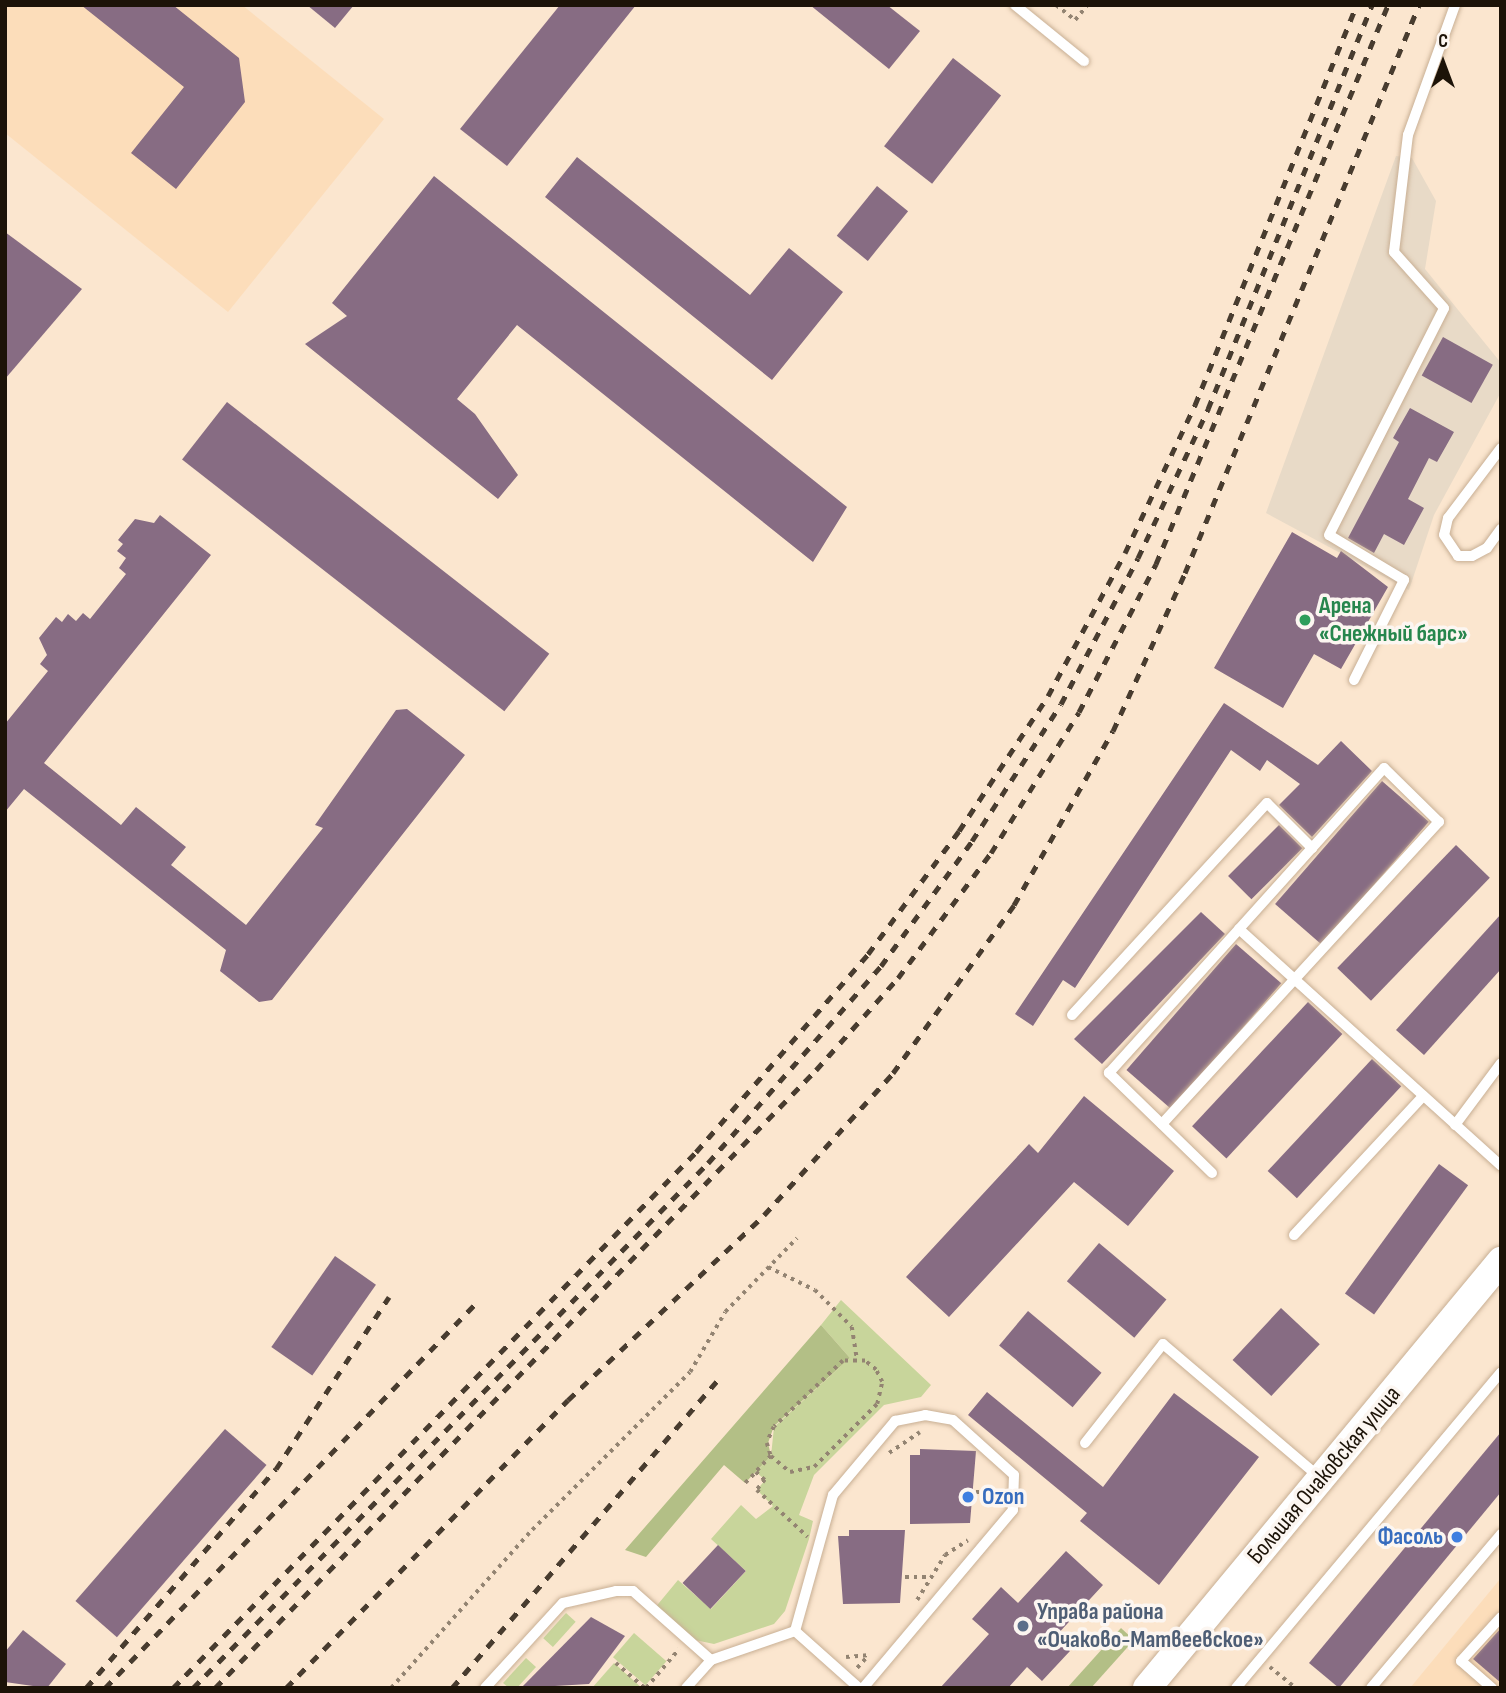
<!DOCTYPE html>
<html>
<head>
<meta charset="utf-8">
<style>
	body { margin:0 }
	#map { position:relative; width:1506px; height:1693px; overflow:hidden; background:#fbe6cf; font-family:"Sofia Sans Condensed",sans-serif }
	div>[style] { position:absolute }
	.commercial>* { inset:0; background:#e8dac7 }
	.built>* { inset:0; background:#fcddba }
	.green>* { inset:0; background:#c8d59b; transform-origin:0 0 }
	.forest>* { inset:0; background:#b3bf86 }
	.building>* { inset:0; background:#876c83; transform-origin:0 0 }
	.path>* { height:3.5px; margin-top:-1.75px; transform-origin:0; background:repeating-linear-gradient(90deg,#938472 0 3.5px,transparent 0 8.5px) }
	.roads { filter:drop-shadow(0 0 2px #c8af94) drop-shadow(0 0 2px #c8af94) }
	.lane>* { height:10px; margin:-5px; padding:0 5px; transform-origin:5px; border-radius:5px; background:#fff }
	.secondary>* { height:28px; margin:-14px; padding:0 14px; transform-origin:14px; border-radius:14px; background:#fff }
	.rail>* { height:5px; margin-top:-2.5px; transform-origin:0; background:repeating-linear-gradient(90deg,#483c2f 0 9px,transparent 0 18px) }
	.dots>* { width:19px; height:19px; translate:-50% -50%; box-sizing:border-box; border:4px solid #fcf6f1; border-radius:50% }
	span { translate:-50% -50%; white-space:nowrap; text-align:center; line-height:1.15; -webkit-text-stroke:7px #fcf6f1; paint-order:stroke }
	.leisure-label { font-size:24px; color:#27864d; font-weight:700 }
	.left { translate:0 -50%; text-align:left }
	.street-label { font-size:24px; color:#1c1308 }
	.shop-label { font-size:24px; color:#366cbe; font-weight:700 }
	.right { translate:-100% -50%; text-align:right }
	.service-label { font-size:24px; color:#4e5e75; font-weight:700 }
	.frame { position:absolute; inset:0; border:7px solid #1c1308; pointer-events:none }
	.north { position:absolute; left:1408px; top:28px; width:70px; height:70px; -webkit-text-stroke:5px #fcf6f1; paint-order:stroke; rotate:0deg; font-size:19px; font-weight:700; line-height:28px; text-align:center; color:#1c1308 }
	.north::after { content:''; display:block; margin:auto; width:24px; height:32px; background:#1c1308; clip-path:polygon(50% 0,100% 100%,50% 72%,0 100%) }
</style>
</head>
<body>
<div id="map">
	<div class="commercial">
		<div style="clip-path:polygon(1396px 156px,1412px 158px,1436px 201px,1425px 269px,1501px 363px,1501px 392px,1434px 515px,1409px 590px,1266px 513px)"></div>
	</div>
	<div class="built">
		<div style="clip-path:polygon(5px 5px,242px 5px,384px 119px,228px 312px,5px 133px)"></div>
		<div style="clip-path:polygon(1501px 1578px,1501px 1688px,1410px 1688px)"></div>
	</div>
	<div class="green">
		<div style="clip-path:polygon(841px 1300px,931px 1385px,921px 1397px,884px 1405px,814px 1475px,799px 1515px,813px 1521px,809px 1539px,785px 1611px,774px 1624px,714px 1644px,695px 1640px,654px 1609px,678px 1580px,711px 1609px,746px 1571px,711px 1539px,741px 1505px,756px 1519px,773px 1506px,757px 1490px,765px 1480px,756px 1472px,771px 1456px,774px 1427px,850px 1358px,821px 1325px)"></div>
		<div style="left:566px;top:1613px;width:13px;height:34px;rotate:42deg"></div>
		<div style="left:634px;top:1633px;width:43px;height:32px;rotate:41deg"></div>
		<div style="clip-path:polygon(526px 1658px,536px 1667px,517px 1688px,509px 1688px,503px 1683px)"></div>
		<div style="clip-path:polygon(614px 1663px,642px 1688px,592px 1688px)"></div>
	</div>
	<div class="forest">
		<div style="clip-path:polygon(821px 1325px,850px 1358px,774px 1426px,768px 1443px,771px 1456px,745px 1483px,724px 1465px,646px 1557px,625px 1550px)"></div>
		<div style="clip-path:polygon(1121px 1628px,1134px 1640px,1091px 1688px,1067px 1688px)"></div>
	</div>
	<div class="building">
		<div style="clip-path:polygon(81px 5px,173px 5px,239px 58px,245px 102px,176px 189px,131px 153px,184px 87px)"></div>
		<div style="clip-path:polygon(307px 5px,354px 5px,335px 28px)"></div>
		<div style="clip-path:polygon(560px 5px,636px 5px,507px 166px,460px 129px)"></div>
		<div style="clip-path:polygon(810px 5px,887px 5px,920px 31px,889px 69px)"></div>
		<div style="left:953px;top:58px;width:61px;height:112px;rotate:38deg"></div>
		<div style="clip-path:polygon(577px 157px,750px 295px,789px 248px,843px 292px,772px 380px,545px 197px)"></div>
		<div style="clip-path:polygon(434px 176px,847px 507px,813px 562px,517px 325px,457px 399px,475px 414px,518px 475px,498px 499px,305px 344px,347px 316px,332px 303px)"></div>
		<div style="left:877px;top:186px;width:40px;height:64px;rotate:39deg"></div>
		<div style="clip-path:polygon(5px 232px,82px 289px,5px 379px)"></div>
		<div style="left:1443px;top:337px;width:57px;height:44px;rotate:29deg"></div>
		<div style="left:227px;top:402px;width:409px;height:73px;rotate:38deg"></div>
		<div style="clip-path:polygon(1410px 408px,1454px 432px,1437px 462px,1429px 458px,1408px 499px,1424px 508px,1404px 545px,1384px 534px,1374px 553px,1348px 538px,1399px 442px,1393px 438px)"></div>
		<div style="clip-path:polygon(160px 515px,211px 555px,44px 763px,121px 825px,136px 807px,186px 847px,171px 865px,246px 925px,323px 828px,315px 825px,396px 710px,407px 709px,465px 755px,272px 1000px,259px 1002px,220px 971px,226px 950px,24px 789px,5px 812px,5px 724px,48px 671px,40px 664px,47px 655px,39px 638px,56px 617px,62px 622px,68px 614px,76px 621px,83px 613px,90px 619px,126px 574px,119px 568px,126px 558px,117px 551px,123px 544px,118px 540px,135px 519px,154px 523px)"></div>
		<div style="clip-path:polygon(1292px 532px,1337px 558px,1341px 551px,1388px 587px,1341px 669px,1314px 654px,1283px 708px,1214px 668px)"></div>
		<div style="clip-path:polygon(1224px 703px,1318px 765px,1341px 741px,1372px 771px,1312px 837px,1279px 805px,1300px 784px,1267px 760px,1260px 771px,1231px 750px,1075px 988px,1063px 980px,1033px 1026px,1015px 1014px)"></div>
		<div style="left:1382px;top:781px;width:62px;height:163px;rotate:41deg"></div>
		<div style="left:1279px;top:825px;width:33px;height:72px;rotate:45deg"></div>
		<div style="left:1456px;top:845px;width:47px;height:171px;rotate:44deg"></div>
		<div style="clip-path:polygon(1201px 912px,1225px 934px,1102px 1064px,1074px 1039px)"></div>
		<div style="clip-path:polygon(1501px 914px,1501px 969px,1424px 1055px,1396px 1030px)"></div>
		<div style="left:1236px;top:944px;width:60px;height:167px;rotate:41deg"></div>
		<div style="left:1308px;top:1002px;width:47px;height:170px;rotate:43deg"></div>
		<div style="left:1372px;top:1059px;width:40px;height:153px;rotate:43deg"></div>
		<div style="clip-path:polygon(1084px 1096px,1174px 1171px,1128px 1226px,1074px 1182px,949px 1317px,906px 1277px,1029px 1144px,1038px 1153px)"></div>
		<div style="left:1439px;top:1164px;width:36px;height:160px;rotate:36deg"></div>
		<div style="left:1099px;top:1243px;width:88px;height:50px;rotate:40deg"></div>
		<div style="left:335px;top:1256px;width:50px;height:111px;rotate:35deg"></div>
		<div style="left:1281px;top:1308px;width:53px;height:71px;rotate:43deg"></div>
		<div style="left:1028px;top:1311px;width:96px;height:45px;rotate:40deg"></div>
		<div style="clip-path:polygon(987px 1392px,1103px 1487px,1174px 1393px,1259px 1457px,1159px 1585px,1080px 1521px,1087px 1513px,968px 1415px)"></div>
		<div style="left:225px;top:1429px;width:55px;height:228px;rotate:41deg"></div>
		<div style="clip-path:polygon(1501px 1432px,1501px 1492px,1339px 1688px,1309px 1663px)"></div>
		<div style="clip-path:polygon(920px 1449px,976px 1451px,970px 1523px,910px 1524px,910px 1455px,920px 1455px)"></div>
		<div style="clip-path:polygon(849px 1530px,905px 1530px,900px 1603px,843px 1604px,838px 1536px,849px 1536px)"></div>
		<div style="left:718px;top:1545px;width:38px;height:52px;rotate:43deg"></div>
		<div style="clip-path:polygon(1066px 1551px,1103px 1585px,1055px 1637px,1070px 1651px,1042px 1681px,1027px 1667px,1008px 1688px,940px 1688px,989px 1634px,972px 1619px,1001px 1587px,1018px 1603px)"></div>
		<div style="clip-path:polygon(591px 1617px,625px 1636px,589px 1684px,521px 1688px)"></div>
		<div style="clip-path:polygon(1501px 1628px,1501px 1683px,1473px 1659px)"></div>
		<div style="clip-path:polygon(23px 1630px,66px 1664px,47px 1688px,5px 1682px,5px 1652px)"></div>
	</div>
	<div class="path">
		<div style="left:1056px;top:5px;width:24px;rotate:38deg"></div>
		<div style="left:1075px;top:20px;width:19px;rotate:-51deg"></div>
		<div style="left:768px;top:1267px;width:52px;rotate:26.1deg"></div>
		<div style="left:815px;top:1290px;width:52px;rotate:45deg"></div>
		<div style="left:852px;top:1327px;width:32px;rotate:81deg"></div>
		<div style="left:889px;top:1453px;width:37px;rotate:-34deg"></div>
		<div style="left:771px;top:1456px;width:25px;rotate:40deg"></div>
		<div style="left:790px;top:1472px;width:25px;rotate:-12deg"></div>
		<div style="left:814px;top:1467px;width:89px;rotate:-45deg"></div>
		<div style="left:877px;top:1404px;width:23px;rotate:-77deg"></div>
		<div style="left:882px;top:1382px;width:13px;rotate:-117deg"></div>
		<div style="left:876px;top:1370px;width:14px;rotate:-141deg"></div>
		<div style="left:865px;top:1361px;width:22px;rotate:180deg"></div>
		<div style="left:843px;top:1361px;width:95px;rotate:136.3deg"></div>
		<div style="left:774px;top:1427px;width:17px;rotate:114deg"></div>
		<div style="left:767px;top:1443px;width:14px;rotate:73deg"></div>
		<div style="left:771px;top:1456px;width:22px;rotate:133deg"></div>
		<div style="left:756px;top:1472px;width:12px;rotate:42deg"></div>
		<div style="left:765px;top:1480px;width:13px;rotate:129deg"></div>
		<div style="left:757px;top:1490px;width:69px;rotate:42.7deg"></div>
		<div style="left:745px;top:1483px;width:16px;rotate:-45deg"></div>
		<div style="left:976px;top:1492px;width:23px"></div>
		<div style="left:905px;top:1577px;width:23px"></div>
		<div style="left:917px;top:1600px;width:53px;rotate:-58.1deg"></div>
		<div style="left:945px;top:1555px;width:27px;rotate:-33deg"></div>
		<div style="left:846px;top:1657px;width:24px;rotate:-5deg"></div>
		<div style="left:616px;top:1663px;width:38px;rotate:41deg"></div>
		<div style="left:1270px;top:1667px;width:33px;rotate:39deg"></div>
		<div style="left:857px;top:1668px;width:15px;rotate:-48deg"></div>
		<div style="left:391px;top:1688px;width:212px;rotate:-48.3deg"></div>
		<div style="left:532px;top:1530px;width:223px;rotate:-45deg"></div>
		<div style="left:690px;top:1372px;width:69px;rotate:-59.7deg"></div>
		<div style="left:725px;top:1312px;width:103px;rotate:-45.8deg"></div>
		<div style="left:646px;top:1688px;width:51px;rotate:-49.8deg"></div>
	</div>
	<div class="roads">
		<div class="lane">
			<div style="left:1015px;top:5px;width:89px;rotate:39.1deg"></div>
			<div style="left:1501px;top:448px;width:88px;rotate:127.1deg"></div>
			<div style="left:1448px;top:518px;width:17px;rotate:103deg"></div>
			<div style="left:1444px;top:535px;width:25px;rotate:56deg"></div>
			<div style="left:1458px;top:556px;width:14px"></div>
			<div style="left:1472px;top:556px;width:17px;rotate:-28deg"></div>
			<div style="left:1487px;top:548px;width:24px;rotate:-54deg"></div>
			<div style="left:1354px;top:680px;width:112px;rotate:-63.4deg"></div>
			<div style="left:1404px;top:580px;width:87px;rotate:-149deg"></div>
			<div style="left:1329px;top:535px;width:254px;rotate:-63.1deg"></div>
			<div style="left:1444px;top:308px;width:75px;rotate:-131.8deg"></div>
			<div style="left:1394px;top:252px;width:118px;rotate:-83.2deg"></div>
			<div style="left:1408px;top:135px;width:138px;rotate:-70.1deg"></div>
			<div style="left:1072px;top:1015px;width:288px;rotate:-47.4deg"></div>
			<div style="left:1267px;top:803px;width:64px;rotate:45deg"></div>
			<div style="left:1162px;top:1124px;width:410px;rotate:-47.5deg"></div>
			<div style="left:1439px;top:822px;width:77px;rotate:-135.5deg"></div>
			<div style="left:1384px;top:768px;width:217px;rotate:132deg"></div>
			<div style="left:1455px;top:1125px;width:77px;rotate:-53.4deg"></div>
			<div style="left:1212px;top:1173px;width:144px;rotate:-135.8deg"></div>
			<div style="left:1109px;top:1073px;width:194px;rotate:-47.9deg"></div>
			<div style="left:1239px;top:929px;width:353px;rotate:42.1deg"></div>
			<div style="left:1294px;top:1235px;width:190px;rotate:-47.1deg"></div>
			<div style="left:1085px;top:1443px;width:126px;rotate:-51.8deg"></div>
			<div style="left:1163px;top:1344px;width:204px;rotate:40.4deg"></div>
			<div style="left:795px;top:1631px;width:141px;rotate:-74.4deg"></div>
			<div style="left:833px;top:1495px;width:97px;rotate:-50deg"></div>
			<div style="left:895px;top:1421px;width:31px;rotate:-11deg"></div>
			<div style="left:925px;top:1415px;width:28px;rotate:10deg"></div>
			<div style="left:953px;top:1420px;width:82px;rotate:42deg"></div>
			<div style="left:1014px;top:1475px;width:35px;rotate:92deg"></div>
			<div style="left:1013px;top:1510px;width:233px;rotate:130.1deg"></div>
			<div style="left:485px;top:1688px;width:115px;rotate:-47.5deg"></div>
			<div style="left:563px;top:1603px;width:54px;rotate:-12.8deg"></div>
			<div style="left:616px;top:1591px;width:17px"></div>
			<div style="left:633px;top:1591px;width:104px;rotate:41.5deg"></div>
			<div style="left:686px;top:1688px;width:38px;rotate:-48deg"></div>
			<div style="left:711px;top:1660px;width:89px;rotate:-19deg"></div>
			<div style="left:795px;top:1631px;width:86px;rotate:41.7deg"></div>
			<div style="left:1236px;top:1688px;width:412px;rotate:-50deg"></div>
			<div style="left:1371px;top:1688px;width:202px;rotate:-49.8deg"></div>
			<div style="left:1492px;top:1688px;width:41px;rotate:-138.9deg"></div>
			<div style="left:1461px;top:1661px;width:59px;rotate:-47.7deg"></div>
		</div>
		<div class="secondary">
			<div style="left:1147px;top:1688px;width:555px;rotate:-50.34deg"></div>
		</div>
	</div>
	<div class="rail">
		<div style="left:86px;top:1688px;width:290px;rotate:-49.1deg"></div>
		<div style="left:276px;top:1469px;width:206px;rotate:-56.7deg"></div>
		<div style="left:105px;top:1688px;width:540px;rotate:-46.05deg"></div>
		<div style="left:173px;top:1688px;width:749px;rotate:-45.7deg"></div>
		<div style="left:696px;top:1152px;width:262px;rotate:-49deg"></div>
		<div style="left:868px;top:954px;width:153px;rotate:-53.5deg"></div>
		<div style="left:959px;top:831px;width:162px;rotate:-56.6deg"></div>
		<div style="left:1048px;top:696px;width:162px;rotate:-61.7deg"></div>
		<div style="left:1125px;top:553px;width:164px;rotate:-64.7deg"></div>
		<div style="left:1195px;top:405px;width:432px;rotate:-68deg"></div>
		<div style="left:193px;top:1688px;width:735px;rotate:-45.55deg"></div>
		<div style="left:708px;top:1163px;width:262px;rotate:-48.7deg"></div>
		<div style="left:881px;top:966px;width:155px;rotate:-53.9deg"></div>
		<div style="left:972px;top:841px;width:163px;rotate:-57deg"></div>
		<div style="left:1061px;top:704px;width:165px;rotate:-62.2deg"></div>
		<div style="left:1138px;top:558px;width:165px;rotate:-64.8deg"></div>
		<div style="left:1208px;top:409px;width:436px;rotate:-67.9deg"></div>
		<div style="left:215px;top:1688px;width:862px;rotate:-45.8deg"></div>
		<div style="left:816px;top:1070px;width:123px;rotate:-48.3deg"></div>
		<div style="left:898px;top:978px;width:156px;rotate:-53.4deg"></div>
		<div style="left:991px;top:853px;width:166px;rotate:-58deg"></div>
		<div style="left:1079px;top:712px;width:167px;rotate:-62.5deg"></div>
		<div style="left:1156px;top:564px;width:605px;rotate:-67.46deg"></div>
		<div style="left:286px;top:1688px;width:403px;rotate:-45.6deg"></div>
		<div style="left:568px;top:1400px;width:270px;rotate:-43.3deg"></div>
		<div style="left:764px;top:1215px;width:192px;rotate:-47.7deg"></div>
		<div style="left:893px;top:1073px;width:207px;rotate:-54.2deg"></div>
		<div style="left:1014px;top:905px;width:200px;rotate:-60.4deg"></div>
		<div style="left:1113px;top:731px;width:174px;rotate:-65.5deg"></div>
		<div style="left:1185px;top:573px;width:614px;rotate:-67.61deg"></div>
		<div style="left:452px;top:1688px;width:407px;rotate:-49.2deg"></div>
	</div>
	<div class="dots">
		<div style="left:1305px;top:620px;background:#2e9e5b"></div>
		<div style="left:968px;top:1497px;background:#3f7fe0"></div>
		<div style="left:1457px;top:1537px;background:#3f7fe0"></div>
		<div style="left:1023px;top:1626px;background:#5c6f8a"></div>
	</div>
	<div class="leisure-label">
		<span class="left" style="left:1319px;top:620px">Арена<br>«Снежный барс»</span>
	</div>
	<div class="street-label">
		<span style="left:1324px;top:1475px;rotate:-50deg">Большая Очаковская улица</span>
	</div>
	<div class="shop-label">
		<span class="left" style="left:982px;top:1497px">Ozon</span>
		<span class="right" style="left:1443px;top:1537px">Фасоль</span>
	</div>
	<div class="service-label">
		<span class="left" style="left:1037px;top:1626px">Управа района<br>«Очаково-Матвеевское»</span>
	</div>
	<div class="frame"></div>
	<div class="north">С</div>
</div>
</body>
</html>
